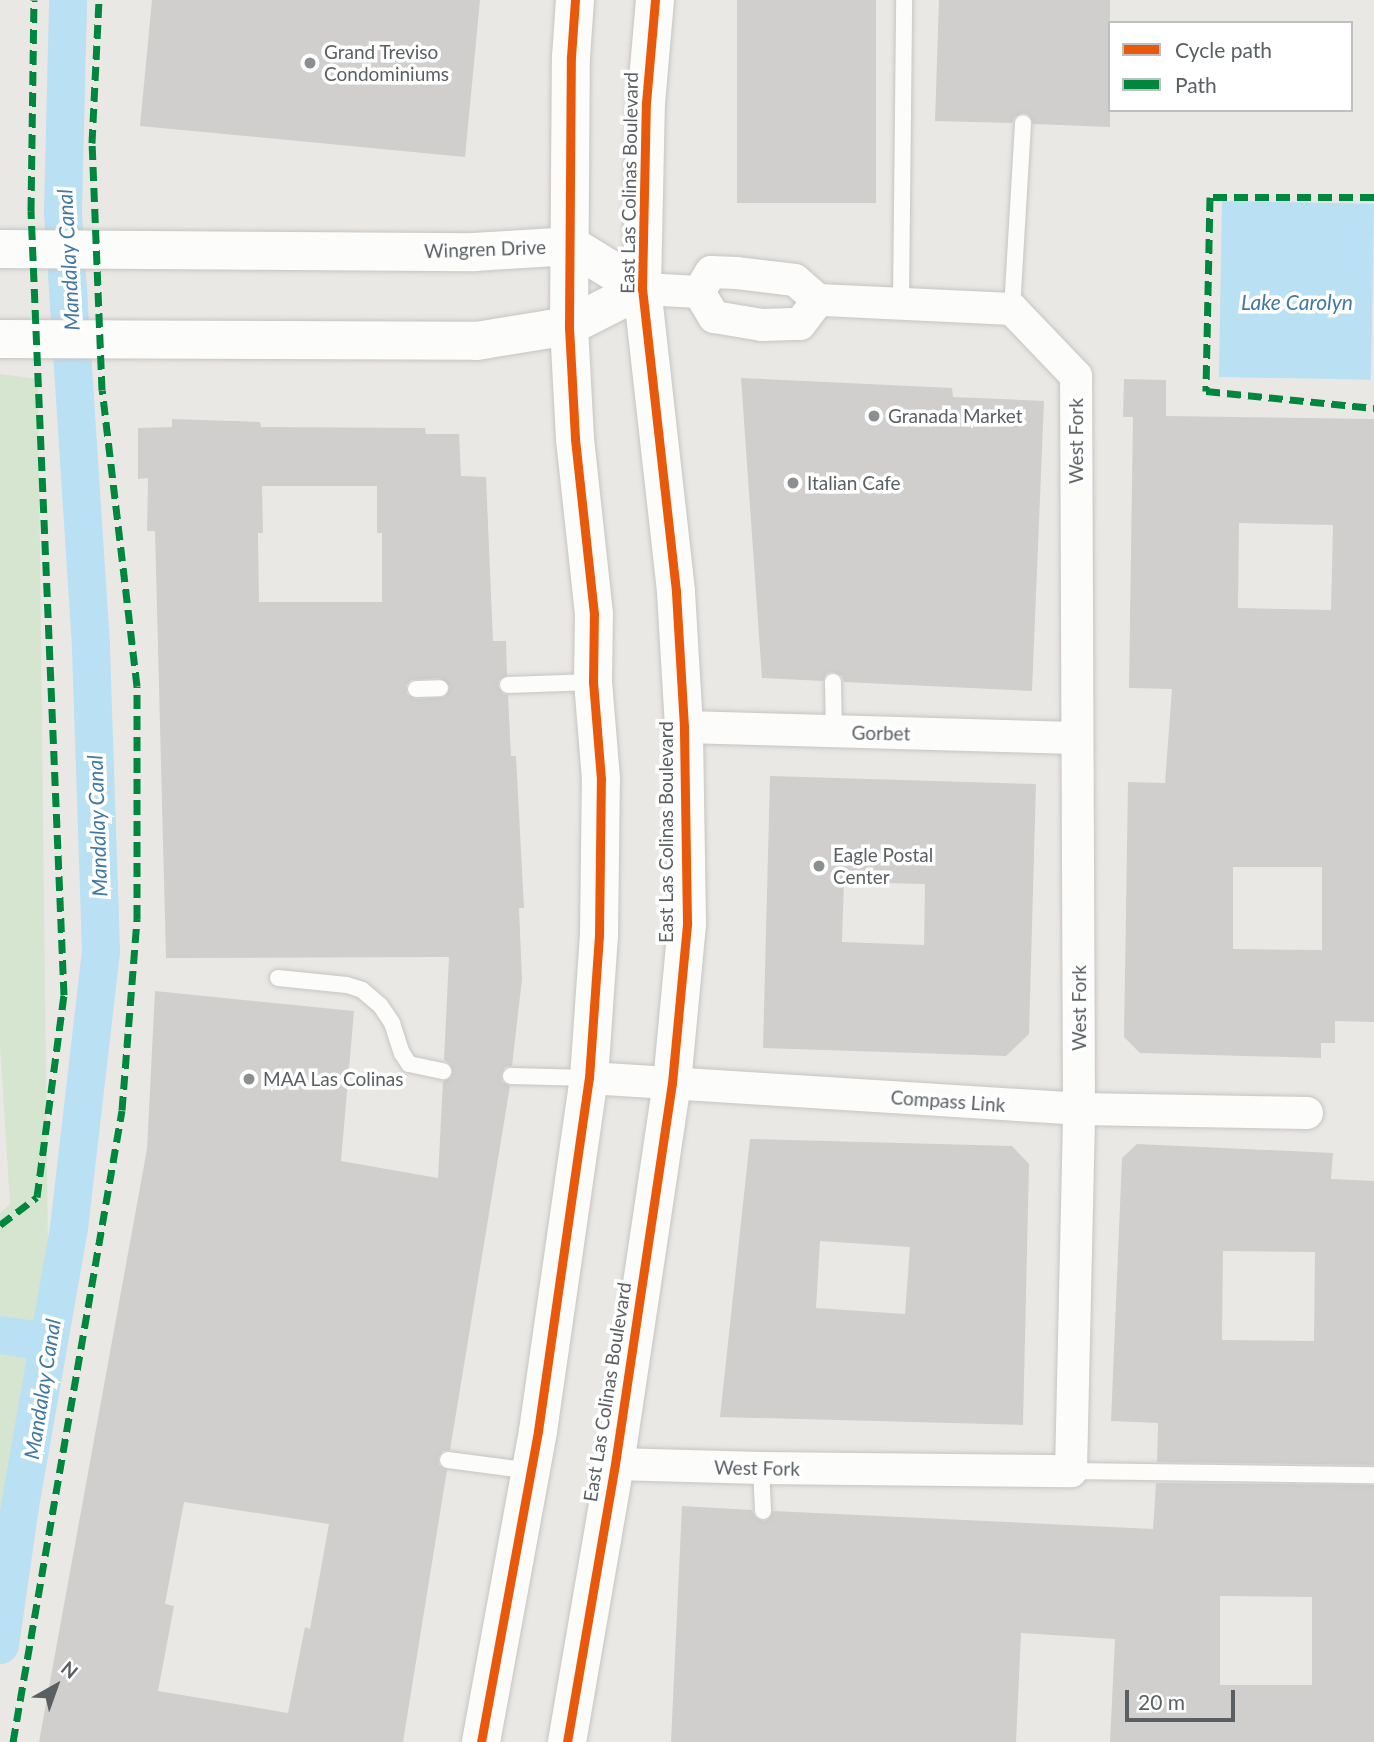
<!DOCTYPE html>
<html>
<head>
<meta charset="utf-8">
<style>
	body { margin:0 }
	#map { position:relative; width:1374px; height:1742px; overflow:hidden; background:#eae8e4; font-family:Lato,sans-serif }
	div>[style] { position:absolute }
	.green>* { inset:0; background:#d5e5d0 }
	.water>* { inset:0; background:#bae0f3; transform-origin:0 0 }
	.canal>* { height:38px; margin:-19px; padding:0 19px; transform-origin:19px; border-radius:19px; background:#bae0f3 }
	.building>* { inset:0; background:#d0cfcd; transform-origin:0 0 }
	.roads { filter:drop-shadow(0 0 2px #c6c5c5) drop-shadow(0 0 2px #c6c5c5) }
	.lane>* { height:16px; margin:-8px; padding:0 8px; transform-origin:8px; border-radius:8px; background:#fcfcfb }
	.street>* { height:32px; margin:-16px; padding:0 16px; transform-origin:16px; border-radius:16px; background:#fcfcfb }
	.secondary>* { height:38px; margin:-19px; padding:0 19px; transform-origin:19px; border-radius:19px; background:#fcfcfb }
	.quiet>* { height:7px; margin-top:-3.5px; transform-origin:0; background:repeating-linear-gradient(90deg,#00873e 0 14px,transparent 0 21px) }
	.cycleway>* { height:9px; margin:-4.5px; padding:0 4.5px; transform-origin:4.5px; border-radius:4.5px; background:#e8590c }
	.dots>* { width:19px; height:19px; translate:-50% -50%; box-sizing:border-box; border:4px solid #fff; border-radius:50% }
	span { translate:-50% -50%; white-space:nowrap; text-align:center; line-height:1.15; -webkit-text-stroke:7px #fff; paint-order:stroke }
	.poi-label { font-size:19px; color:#5a5f62 }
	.left { translate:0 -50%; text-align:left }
	.street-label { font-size:19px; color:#5a5f62 }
	.water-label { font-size:21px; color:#4179a2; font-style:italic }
	.legend { position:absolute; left:1108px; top:21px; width:245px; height:91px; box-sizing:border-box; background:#fff; border:2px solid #bdbfc0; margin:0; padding:9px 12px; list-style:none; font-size:21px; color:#5a5f62 }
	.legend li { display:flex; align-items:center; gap:14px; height:35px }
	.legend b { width:35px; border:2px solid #bdbfc0 }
	.north { position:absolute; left:21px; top:1651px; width:70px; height:70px; -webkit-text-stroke:5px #fff; paint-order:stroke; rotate:40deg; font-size:19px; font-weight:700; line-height:28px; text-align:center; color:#5a5f62 }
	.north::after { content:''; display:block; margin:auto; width:24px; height:32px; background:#5a5f62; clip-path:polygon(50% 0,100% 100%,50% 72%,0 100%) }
	.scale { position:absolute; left:1125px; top:1690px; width:110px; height:32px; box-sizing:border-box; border:4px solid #5a5f62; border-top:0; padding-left:9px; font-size:21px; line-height:24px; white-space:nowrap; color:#5a5f62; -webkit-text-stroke:5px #fff; paint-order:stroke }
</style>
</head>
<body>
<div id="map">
	<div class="green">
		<div style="clip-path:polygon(0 374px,38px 379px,49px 1342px,0 1660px,0 1213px,10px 1204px,0 1045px)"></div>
	</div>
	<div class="water">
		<div style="left:1222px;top:201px;width:152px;height:176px;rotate:1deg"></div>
	</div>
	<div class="canal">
		<div style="left:0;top:1335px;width:49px;rotate:8.1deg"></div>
		<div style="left:0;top:1645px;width:140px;rotate:-81.8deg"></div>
		<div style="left:20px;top:1506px;width:282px;rotate:-80deg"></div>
		<div style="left:69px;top:1228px;width:280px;rotate:-83.4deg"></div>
		<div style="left:101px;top:950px;width:304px;rotate:-91.9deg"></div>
		<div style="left:91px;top:646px;width:437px;rotate:-93.7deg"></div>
		<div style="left:63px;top:210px;width:210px;rotate:-88.6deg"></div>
	</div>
	<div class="building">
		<div style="clip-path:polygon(152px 0,480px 0,465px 157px,140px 126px)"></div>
		<div style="left:737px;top:0;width:139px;height:203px"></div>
		<div style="clip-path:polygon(939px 0,1110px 0,1110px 127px,1033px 124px,1029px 115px,1023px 113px,1015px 117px,1012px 123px,935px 121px)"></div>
		<div style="clip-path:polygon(741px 378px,952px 388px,953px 397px,1044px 401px,1032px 691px,844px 682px,842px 676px,833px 672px,827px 673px,823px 681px,762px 678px)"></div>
		<div style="clip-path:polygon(evenodd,1124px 379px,1166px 380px,1166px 416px,1374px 419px,1374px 1022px,1335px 1021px,1335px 1043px,1321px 1043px,1321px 1058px,1140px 1053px,1124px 1037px,1128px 782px,1165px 783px,1172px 689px,1129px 688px,1133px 417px,1123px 417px,1124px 379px,1239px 523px,1333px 525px,1331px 610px,1238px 608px,1239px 523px,1124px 379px,1233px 867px,1322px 867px,1322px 950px,1233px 949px,1233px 867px)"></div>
		<div style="clip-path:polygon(evenodd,172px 419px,260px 422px,261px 427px,425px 428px,426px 434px,459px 434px,461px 476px,486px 477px,493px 641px,506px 641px,507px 675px,499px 680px,498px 686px,503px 694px,508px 695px,511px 756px,516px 756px,524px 908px,519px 908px,522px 979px,512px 1066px,505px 1067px,501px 1075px,502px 1082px,510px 1086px,450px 1450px,443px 1451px,438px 1458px,439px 1465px,447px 1470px,403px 1742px,39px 1742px,147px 1149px,155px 991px,354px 1011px,341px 1161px,438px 1178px,443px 1081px,450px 1078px,453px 1072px,450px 1064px,444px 1060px,449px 957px,166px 958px,155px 531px,147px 531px,148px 478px,138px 479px,138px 428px,172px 427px,172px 419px,262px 486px,377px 486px,377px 533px,382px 533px,382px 602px,259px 602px,258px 533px,263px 533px,262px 486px,172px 419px,440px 678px,450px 687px,445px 697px,416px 699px,407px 694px,406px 685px,411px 680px,440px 678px,172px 419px,184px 1502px,329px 1524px,310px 1629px,305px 1627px,288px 1713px,158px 1691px,174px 1606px,165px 1604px,184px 1502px)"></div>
		<div style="clip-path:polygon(evenodd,770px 776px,1036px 784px,1029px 1034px,1006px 1056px,763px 1048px,770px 776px,844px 882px,925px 884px,924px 945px,842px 942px,844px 882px)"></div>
		<div style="clip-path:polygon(evenodd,750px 1139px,1012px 1146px,1029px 1164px,1023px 1425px,720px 1417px,750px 1139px,820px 1241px,910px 1247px,905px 1314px,816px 1308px,820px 1241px)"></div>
		<div style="clip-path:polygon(evenodd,1137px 1144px,1333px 1153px,1331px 1179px,1374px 1181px,1374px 1465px,1157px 1462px,1158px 1423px,1111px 1421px,1122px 1158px,1137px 1144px,1223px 1251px,1315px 1252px,1314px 1341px,1222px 1340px,1223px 1251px)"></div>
		<div style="clip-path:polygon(evenodd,1156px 1483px,1374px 1485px,1374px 1742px,1110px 1742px,1115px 1639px,1021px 1633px,1016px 1742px,671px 1742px,682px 1506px,752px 1510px,755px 1517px,763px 1521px,769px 1519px,773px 1511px,1153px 1529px,1156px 1483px,1220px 1596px,1312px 1597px,1312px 1685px,1220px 1685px,1220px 1596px)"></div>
	</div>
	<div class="roads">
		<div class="lane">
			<div style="left:901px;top:302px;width:302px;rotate:-89.4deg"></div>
			<div style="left:1012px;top:309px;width:186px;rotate:-86.6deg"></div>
			<div style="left:833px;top:682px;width:50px;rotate:88.9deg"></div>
			<div style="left:508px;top:685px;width:85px;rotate:-2deg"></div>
			<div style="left:416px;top:689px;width:24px;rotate:-2deg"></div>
			<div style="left:278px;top:978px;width:69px;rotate:5.8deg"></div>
			<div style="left:347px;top:985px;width:16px;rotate:18deg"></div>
			<div style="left:362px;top:990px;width:23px;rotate:40deg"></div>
			<div style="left:380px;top:1005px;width:22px;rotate:56deg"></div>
			<div style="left:392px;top:1023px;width:32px;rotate:72deg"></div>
			<div style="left:402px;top:1053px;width:13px;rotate:58deg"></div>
			<div style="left:409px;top:1064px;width:35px;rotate:12deg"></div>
			<div style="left:511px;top:1076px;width:78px;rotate:1.5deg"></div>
			<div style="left:448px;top:1460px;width:84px;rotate:7.5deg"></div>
			<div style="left:761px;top:1468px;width:43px;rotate:87.3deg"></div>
			<div style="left:1071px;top:1471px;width:303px;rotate:0.8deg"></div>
		</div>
		<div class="street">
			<div style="left:642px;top:289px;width:57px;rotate:3deg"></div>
			<div style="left:699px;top:292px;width:29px;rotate:59deg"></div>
			<div style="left:714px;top:317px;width:49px;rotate:9.5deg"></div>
			<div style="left:762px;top:325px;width:38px;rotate:-2deg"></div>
			<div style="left:800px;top:324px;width:30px;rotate:-53deg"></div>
			<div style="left:684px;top:727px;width:393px;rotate:1.6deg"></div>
			<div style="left:589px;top:1078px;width:491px;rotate:3.6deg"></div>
			<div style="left:1079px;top:1109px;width:228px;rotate:1deg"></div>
			<div style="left:615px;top:1464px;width:146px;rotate:1.6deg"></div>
			<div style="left:761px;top:1468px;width:310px;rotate:0.6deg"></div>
			<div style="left:1071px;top:1471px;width:362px;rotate:-88.7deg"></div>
			<div style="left:1079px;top:1109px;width:733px;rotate:-90.23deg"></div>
			<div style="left:1076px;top:376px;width:93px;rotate:-133.7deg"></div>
			<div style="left:1012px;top:309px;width:194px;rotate:-177.3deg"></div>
			<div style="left:818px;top:300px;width:30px;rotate:-139deg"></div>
			<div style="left:795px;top:280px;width:58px;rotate:-173.1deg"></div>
			<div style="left:737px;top:273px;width:26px;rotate:-178deg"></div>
			<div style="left:711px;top:272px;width:23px;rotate:121deg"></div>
		</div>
		<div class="secondary">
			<div style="left:0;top:249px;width:474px;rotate:0.4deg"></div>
			<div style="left:474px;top:252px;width:98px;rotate:-3.5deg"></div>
			<div style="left:572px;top:246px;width:82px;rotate:31.6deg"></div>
			<div style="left:0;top:339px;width:477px;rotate:0.2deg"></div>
			<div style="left:477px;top:341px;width:93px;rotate:-9.3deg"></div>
			<div style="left:569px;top:326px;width:82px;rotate:-26.9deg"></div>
			<div style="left:481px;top:1742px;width:316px;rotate:-79.6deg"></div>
			<div style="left:538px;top:1431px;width:357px;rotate:-81.8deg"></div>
			<div style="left:589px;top:1078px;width:143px;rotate:-86deg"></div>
			<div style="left:599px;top:935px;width:156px;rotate:-89.3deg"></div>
			<div style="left:601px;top:779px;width:97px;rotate:-94.7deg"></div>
			<div style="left:593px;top:682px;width:68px;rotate:-89.2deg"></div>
			<div style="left:594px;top:614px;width:177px;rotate:-96.2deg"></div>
			<div style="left:575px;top:438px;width:112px;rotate:-93.1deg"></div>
			<div style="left:569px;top:326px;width:269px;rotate:-89.6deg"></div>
			<div style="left:571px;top:57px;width:57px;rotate:-86deg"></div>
			<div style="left:567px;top:1742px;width:282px;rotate:-80.2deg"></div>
			<div style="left:615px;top:1464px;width:385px;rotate:-81.5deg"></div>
			<div style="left:672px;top:1083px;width:161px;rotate:-84.6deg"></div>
			<div style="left:687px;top:923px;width:196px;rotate:-90.9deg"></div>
			<div style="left:684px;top:727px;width:136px;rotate:-93.4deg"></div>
			<div style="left:676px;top:591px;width:304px;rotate:-96.4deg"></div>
			<div style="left:642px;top:289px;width:186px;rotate:-88.8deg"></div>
			<div style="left:646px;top:103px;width:103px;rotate:-85deg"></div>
		</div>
	</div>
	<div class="quiet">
		<div style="left:1374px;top:197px;width:164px;rotate:180deg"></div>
		<div style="left:1210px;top:197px;width:194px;rotate:91.2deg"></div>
		<div style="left:1206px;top:391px;width:169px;rotate:5.8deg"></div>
		<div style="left:0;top:1225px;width:46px;rotate:-37.1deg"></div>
		<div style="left:37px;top:1197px;width:204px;rotate:-82.4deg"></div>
		<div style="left:64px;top:995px;width:785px;rotate:-92.41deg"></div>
		<div style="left:31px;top:211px;width:211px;rotate:-89.2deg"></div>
		<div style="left:13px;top:1742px;width:641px;rotate:-80.21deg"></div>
		<div style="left:122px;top:1110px;width:192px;rotate:-85.5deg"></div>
		<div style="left:137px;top:919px;width:233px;rotate:-90deg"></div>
		<div style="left:137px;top:686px;width:298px;rotate:-96.7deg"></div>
		<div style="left:102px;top:390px;width:247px;rotate:-92.3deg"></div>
		<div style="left:92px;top:143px;width:143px;rotate:-87.2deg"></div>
	</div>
	<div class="cycleway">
		<div style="left:481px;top:1742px;width:316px;rotate:-79.6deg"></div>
		<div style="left:538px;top:1431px;width:357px;rotate:-81.8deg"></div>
		<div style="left:589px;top:1078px;width:143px;rotate:-86deg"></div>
		<div style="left:599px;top:935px;width:156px;rotate:-89.3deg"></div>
		<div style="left:601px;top:779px;width:97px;rotate:-94.7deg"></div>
		<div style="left:593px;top:682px;width:68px;rotate:-89.2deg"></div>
		<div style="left:594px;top:614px;width:177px;rotate:-96.2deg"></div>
		<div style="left:575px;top:438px;width:112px;rotate:-93.1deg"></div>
		<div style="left:569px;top:326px;width:269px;rotate:-89.6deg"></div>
		<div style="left:571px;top:57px;width:57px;rotate:-86deg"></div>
		<div style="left:567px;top:1742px;width:282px;rotate:-80.2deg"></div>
		<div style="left:615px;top:1464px;width:385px;rotate:-81.5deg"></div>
		<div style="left:672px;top:1083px;width:161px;rotate:-84.6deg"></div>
		<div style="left:687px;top:923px;width:196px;rotate:-90.9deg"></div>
		<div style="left:684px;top:727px;width:136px;rotate:-93.4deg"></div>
		<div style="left:676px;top:591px;width:304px;rotate:-96.4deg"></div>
		<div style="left:642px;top:289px;width:186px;rotate:-88.8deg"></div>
		<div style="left:646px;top:103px;width:103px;rotate:-85deg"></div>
	</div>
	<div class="dots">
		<div style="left:310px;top:63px;background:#8c8f90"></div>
		<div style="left:874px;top:416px;background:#8c8f90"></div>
		<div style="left:793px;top:483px;background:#8c8f90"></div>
		<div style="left:819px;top:866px;background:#8c8f90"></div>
		<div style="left:249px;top:1079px;background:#8c8f90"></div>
	</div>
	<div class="poi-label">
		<span class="left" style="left:324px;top:63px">Grand Treviso<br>Condominiums</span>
		<span class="left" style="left:888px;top:416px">Granada Market</span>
		<span class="left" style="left:807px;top:483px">Italian Cafe</span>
		<span class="left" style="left:833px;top:866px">Eagle Postal<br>Center</span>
		<span class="left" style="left:263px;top:1079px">MAA Las Colinas</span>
	</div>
	<div class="street-label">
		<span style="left:629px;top:183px;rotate:-89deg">East Las Colinas Boulevard</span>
		<span style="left:485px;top:249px;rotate:-2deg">Wingren Drive</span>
		<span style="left:1076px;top:441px;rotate:-90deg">West Fork</span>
		<span style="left:881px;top:733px;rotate:1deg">Gorbet</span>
		<span style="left:666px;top:832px;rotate:-90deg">East Las Colinas Boulevard</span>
		<span style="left:1079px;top:1008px;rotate:-90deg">West Fork</span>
		<span style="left:948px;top:1101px;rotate:4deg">Compass Link</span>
		<span style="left:607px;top:1392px;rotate:-81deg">East Las Colinas Boulevard</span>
		<span style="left:757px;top:1468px;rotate:1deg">West Fork</span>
	</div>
	<div class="water-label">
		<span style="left:68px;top:260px;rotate:-93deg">Mandalay Canal</span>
		<span style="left:1297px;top:302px">Lake Carolyn</span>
		<span style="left:97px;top:826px;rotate:-92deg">Mandalay Canal</span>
		<span style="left:42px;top:1389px;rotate:-81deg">Mandalay Canal</span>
	</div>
	<ul class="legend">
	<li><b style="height:9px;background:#e8590c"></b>Cycle path</li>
	<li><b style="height:9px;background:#00873e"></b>Path</li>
	</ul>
	<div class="north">N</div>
	<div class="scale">20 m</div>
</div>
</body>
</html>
